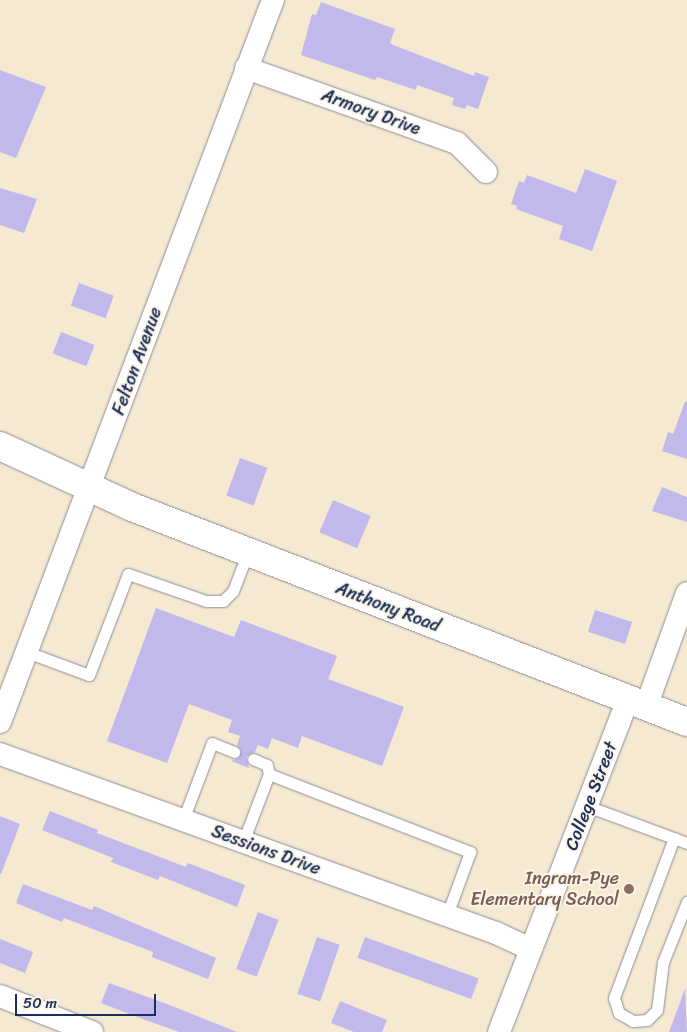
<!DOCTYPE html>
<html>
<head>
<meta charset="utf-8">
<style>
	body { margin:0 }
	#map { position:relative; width:687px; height:1032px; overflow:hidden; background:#f6e9d1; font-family:Sriracha,sans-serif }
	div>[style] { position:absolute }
	.building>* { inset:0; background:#c1b8ec; transform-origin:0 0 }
	.roads { filter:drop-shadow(0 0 1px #888c98) drop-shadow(0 0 1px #888c98) }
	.service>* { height:11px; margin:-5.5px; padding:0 5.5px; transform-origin:5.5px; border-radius:5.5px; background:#fff }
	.minor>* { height:22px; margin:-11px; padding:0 11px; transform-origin:11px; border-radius:11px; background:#fff }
	.tertiary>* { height:28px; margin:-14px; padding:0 14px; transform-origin:14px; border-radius:14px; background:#fff }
	.dots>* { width:14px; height:14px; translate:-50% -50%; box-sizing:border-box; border:2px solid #fcf5e5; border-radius:50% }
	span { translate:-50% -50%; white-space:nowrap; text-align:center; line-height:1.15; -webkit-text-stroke:4px #fcf5e5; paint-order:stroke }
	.street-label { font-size:18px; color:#1b2f5e }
	.education-label { font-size:18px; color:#785e54 }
	.right { translate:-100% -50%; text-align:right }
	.scale { position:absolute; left:15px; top:994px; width:141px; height:22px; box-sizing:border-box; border:2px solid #1b2f5e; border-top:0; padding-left:6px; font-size:15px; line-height:18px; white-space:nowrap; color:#1b2f5e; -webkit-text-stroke:4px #fcf5e5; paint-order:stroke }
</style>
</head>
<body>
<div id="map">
	<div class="building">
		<div style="clip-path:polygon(321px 2px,395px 29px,390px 43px,393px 45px,474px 76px,475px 72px,489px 77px,478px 109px,467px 105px,465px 109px,452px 105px,454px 98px,417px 85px,416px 90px,377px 77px,375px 80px,301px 55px,312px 14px,316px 15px)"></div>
		<div style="clip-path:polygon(0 70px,46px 87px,16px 158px,0 152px)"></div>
		<div style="clip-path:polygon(585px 169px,617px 181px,592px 251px,559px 239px,563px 226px,516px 209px,517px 206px,511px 204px,519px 181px,524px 183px,527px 175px,576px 193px)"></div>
		<div style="clip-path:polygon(0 188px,37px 199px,24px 233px,0 225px)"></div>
		<div style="left:79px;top:283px;width:37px;height:24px;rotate:20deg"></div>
		<div style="left:61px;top:332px;width:36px;height:23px;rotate:21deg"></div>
		<div style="clip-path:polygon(685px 402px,687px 402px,687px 459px,662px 451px,668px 432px,673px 434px)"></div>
		<div style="left:240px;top:458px;width:29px;height:40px;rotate:20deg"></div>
		<div style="clip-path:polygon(662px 487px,687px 497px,687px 522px,652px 511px)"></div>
		<div style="left:333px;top:500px;width:41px;height:35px;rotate:23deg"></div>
		<div style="clip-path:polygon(156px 608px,234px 637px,241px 620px,337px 656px,328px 679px,404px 707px,382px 766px,302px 736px,298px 748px,272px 738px,268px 749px,258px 745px,255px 752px,246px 757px,249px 768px,231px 761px,239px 758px,241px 751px,237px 745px,240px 736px,228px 732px,232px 720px,189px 704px,167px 763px,107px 741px)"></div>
		<div style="left:595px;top:610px;width:39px;height:23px;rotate:18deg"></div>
		<div style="clip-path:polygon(50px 811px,98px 830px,97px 833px,186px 867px,188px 863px,245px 885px,237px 907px,160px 876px,158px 880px,111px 862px,113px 858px,42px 830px)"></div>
		<div style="clip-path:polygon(0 816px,20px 824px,1px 874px,0 874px)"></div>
		<div style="clip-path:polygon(23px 884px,92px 910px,94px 906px,216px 958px,208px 979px,152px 957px,153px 952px,64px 918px,62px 922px,16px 903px)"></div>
		<div style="left:258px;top:912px;width:22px;height:61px;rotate:21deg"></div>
		<div style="left:317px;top:937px;width:24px;height:60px;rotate:19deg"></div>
		<div style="left:365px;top:937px;width:121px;height:22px;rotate:20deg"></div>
		<div style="clip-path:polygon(0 939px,33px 952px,25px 973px,0 963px)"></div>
		<div style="clip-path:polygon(109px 983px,167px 1004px,237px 1032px,179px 1032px,140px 1018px,101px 1003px)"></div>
		<div style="clip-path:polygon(685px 989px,687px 1032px,669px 1032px)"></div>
		<div style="clip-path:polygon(340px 1001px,387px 1020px,382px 1032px,354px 1032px,331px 1023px)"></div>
	</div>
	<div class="roads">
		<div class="service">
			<div style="left:27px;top:652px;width:66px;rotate:20.4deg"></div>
			<div style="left:89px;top:675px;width:108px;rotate:-68.9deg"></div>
			<div style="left:128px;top:574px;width:83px;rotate:19.1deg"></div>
			<div style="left:206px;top:601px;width:17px"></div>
			<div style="left:223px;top:601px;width:14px;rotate:-45deg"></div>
			<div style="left:233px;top:591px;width:42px;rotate:-69deg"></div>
			<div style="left:269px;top:774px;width:216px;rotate:21.2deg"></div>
			<div style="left:470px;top:852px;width:67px;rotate:110.1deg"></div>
			<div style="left:587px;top:806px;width:107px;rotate:20.3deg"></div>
			<div style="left:183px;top:820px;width:82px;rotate:-69.4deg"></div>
			<div style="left:212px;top:743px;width:24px;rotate:22deg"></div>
			<div style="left:674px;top:838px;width:171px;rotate:110.6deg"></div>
			<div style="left:614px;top:998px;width:16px;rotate:72deg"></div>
			<div style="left:619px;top:1013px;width:16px;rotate:30deg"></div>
			<div style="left:633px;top:1021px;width:14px;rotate:-4deg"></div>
			<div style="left:647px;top:1020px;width:14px;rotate:-45deg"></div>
			<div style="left:657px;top:1010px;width:48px;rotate:-82.9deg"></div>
			<div style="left:663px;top:962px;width:65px;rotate:-68.2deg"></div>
			<div style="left:243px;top:842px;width:73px;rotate:-69.1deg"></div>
			<div style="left:269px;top:774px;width:9px;rotate:-103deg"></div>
			<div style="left:267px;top:765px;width:15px;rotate:-157deg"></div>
		</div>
		<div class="minor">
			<div style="left:246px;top:68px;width:224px;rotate:19.6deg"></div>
			<div style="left:457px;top:143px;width:41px;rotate:45deg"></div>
			<div style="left:646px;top:707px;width:121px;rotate:-70.2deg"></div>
			<div style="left:0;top:722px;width:772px;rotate:-69.29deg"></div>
			<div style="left:0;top:754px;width:527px;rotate:19.84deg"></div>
			<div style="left:496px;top:933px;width:38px;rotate:25deg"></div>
			<div style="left:0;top:996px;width:99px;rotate:21.4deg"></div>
			<div style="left:499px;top:1032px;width:356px;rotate:-68.8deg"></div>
		</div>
		<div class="tertiary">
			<div style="left:0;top:446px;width:145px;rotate:24.8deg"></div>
			<div style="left:132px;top:507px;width:595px;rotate:21.18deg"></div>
		</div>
	</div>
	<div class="dots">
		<div style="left:629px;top:889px;background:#8d6e63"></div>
	</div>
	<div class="street-label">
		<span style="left:371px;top:112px;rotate:20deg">Armory Drive</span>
		<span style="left:137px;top:361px;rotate:-70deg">Felton Avenue</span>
		<span style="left:388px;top:607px;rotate:21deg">Anthony Road</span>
		<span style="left:591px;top:796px;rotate:-69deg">College Street</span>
		<span style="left:266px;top:850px;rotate:20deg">Sessions Drive</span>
	</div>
	<div class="education-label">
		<span class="right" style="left:619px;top:889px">Ingram-Pye<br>Elementary School</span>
	</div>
	<div class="scale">50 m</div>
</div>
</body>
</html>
